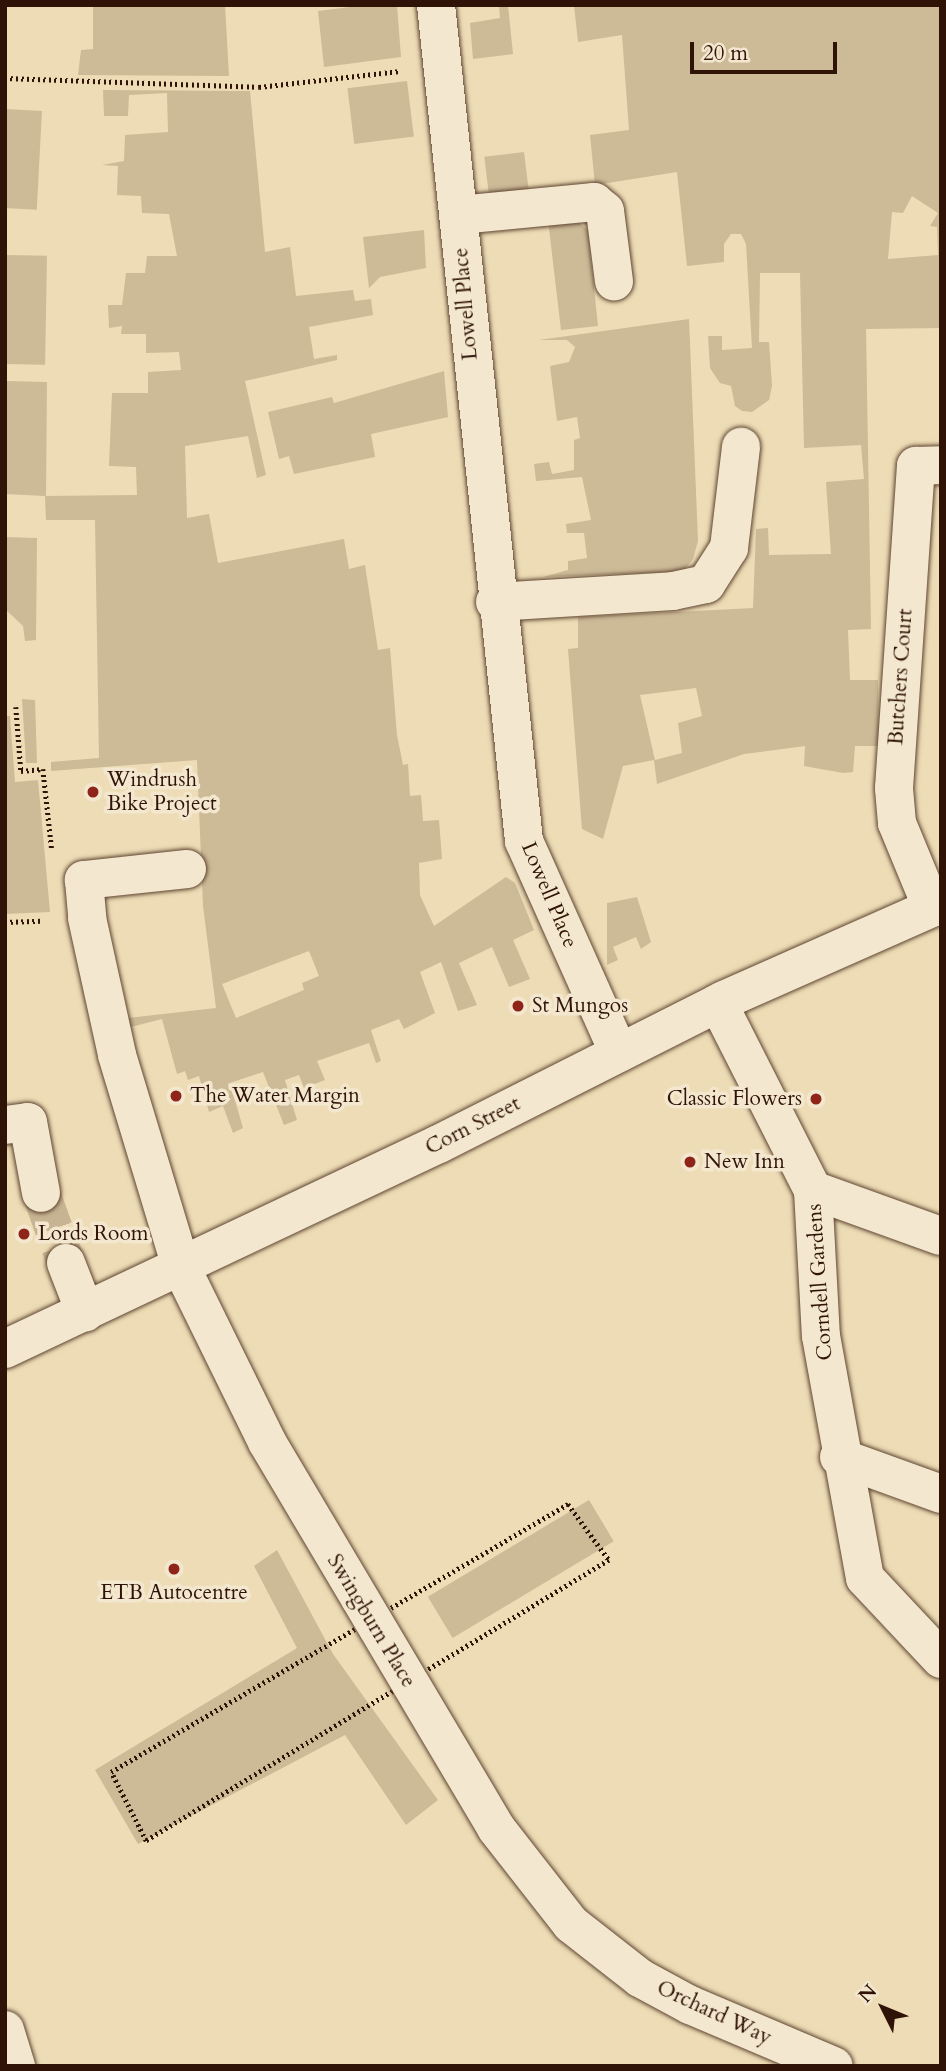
<!DOCTYPE html>
<html>
<head>
<meta charset="utf-8">
<style>
	body { margin:0 }
	#map { position:relative; width:946px; height:2071px; overflow:hidden; background:#eddcb5; font-family:Cardo,serif }
	div>[style] { position:absolute }
	.green>* { inset:0; background:#cdba97; transform-origin:0 0 }
	.minor-tunnel>* { height:38px; margin-top:-19px; transform-origin:0; background:repeating-linear-gradient(90deg,#c7b492 0 38px,transparent 0 57px) }
	.path>* { height:4.5px; margin-top:-2.25px; transform-origin:0; background:repeating-linear-gradient(90deg,#301307 0 2px,transparent 0 5.5px) }
	.roads { filter:drop-shadow(0 0 2px #5f4532) drop-shadow(0 0 2px #5f4532) }
	.minor>* { height:38px; margin:-19px; padding:0 19px; transform-origin:19px; border-radius:19px; background:#f3e8cf }
	.dots>* { width:19px; height:19px; translate:-50% -50%; box-sizing:border-box; border:4px solid #f3e8cf; border-radius:50% }
	span { translate:-50% -50%; white-space:nowrap; text-align:center; line-height:1.15; -webkit-text-stroke:7px #f3e8cf; paint-order:stroke }
	.street-label { font-size:21px; color:#301307 }
	.poi-label { font-size:21px; color:#301307 }
	.left { translate:0 -50%; text-align:left }
	.right { translate:-100% -50%; text-align:right }
	.frame { position:absolute; inset:0; border:7px solid #301307; pointer-events:none }
	.north { position:absolute; left:848px; top:1973px; width:70px; height:70px; -webkit-text-stroke:5px #f3e8cf; paint-order:stroke; rotate:313deg; font-size:19px; font-weight:700; line-height:28px; text-align:center; color:#301307 }
	.north::after { content:''; display:block; margin:auto; width:24px; height:32px; background:#301307; clip-path:polygon(50% 0,100% 100%,50% 72%,0 100%) }
	.scale { position:absolute; left:690px; top:42px; width:147px; height:32px; box-sizing:border-box; border:4px solid #301307; border-top:0; padding-left:9px; font-size:21px; line-height:24px; white-space:nowrap; color:#301307; -webkit-text-stroke:5px #f3e8cf; paint-order:stroke }
</style>
</head>
<body>
<div id="map">
	<div class="green">
		<div style="clip-path:polygon(93px 5px,225px 5px,229px 76px,78px 75px,81px 50px,93px 49px)"></div>
		<div style="clip-path:polygon(366px 5px,397px 5px,401px 57px,324px 67px,318px 11px)"></div>
		<div style="clip-path:polygon(499px 5px,508px 5px,513px 54px,473px 59px,470px 23px,500px 18px)"></div>
		<div style="clip-path:polygon(evenodd,574px 5px,941px 5px,941px 328px,866px 329px,871px 629px,848px 630px,850px 680px,878px 680px,879px 746px,855px 746px,853px 772px,843px 773px,804px 766px,805px 746px,744px 754px,657px 784px,654px 760px,623px 766px,603px 839px,582px 829px,568px 649px,578px 648px,578px 617px,753px 608px,756px 529px,768px 528px,769px 555px,831px 554px,826px 482px,864px 479px,861px 445px,804px 448px,800px 273px,760px 273px,759px 342px,769px 342px,772px 386px,769px 400px,752px 412px,742px 411px,735px 406px,731px 386px,720px 383px,710px 368px,708px 336px,722px 336px,722px 350px,752px 348px,746px 244px,741px 234px,731px 234px,724px 244px,724px 262px,687px 266px,677px 172px,595px 185px,590px 135px,629px 130px,622px 35px,578px 42px,574px 5px,912px 196px,938px 213px,930px 226px,937px 227px,938px 255px,888px 259px,892px 212px,903px 213px,912px 196px,574px 5px,696px 688px,702px 716px,678px 723px,682px 753px,655px 760px,640px 695px,696px 688px)"></div>
		<div style="left:407px;top:81px;width:56px;height:60px;rotate:83deg"></div>
		<div style="clip-path:polygon(evenodd,103px 90px,250px 91px,265px 252px,290px 247px,296px 296px,353px 290px,355px 301px,371px 299px,373px 315px,309px 327px,314px 359px,337px 355px,337px 360px,245px 381px,266px 475px,257px 478px,248px 436px,185px 446px,187px 518px,209px 514px,218px 563px,344px 539px,349px 569px,365px 565px,378px 650px,390px 648px,397px 735px,403px 765px,408px 764px,410px 796px,421px 795px,423px 821px,439px 820px,442px 859px,419px 863px,420px 895px,434px 926px,506px 877px,515px 883px,534px 930px,513px 940px,530px 979px,509px 987px,492px 947px,459px 963px,477px 1005px,458px 1011px,441px 962px,420px 972px,435px 1013px,404px 1029px,399px 1019px,371px 1030px,381px 1061px,376px 1063px,369px 1043px,317px 1061px,325px 1080px,304px 1088px,299px 1075px,285px 1080px,297px 1120px,284px 1125px,263px 1072px,230px 1083px,243px 1128px,233px 1133px,223px 1106px,209px 1112px,199px 1076px,188px 1080px,185px 1071px,177px 1074px,162px 1019px,127px 1028px,119px 1019px,216px 1008px,203px 906px,197px 760px,51px 771px,51px 762px,99px 758px,95px 520px,46px 520px,45px 496px,5px 494px,5px 381px,47px 382px,46px 496px,137px 495px,136px 467px,109px 466px,112px 393px,148px 393px,148px 372px,181px 370px,179px 352px,146px 353px,146px 334px,121px 334px,122px 326px,109px 328px,108px 305px,122px 305px,126px 273px,145px 273px,147px 256px,177px 256px,169px 214px,142px 213px,141px 196px,117px 195px,118px 166px,102px 165px,124px 161px,125px 135px,168px 132px,167px 93px,129px 95px,128px 116px,104px 116px,103px 90px,309px 951px,319px 976px,302px 983px,304px 990px,236px 1018px,222px 984px,309px 951px)"></div>
		<div style="left:5px;top:109px;width:37px;height:99px;rotate:3deg"></div>
		<div style="left:524px;top:152px;width:41px;height:40px;rotate:83deg"></div>
		<div style="clip-path:polygon(572px 218px,588px 230px,598px 326px,561px 330px,548px 220px)"></div>
		<div style="clip-path:polygon(424px 230px,426px 268px,380px 277px,369px 288px,363px 237px)"></div>
		<div style="left:5px;top:255px;width:42px;height:109px;rotate:1deg"></div>
		<div style="clip-path:polygon(689px 319px,698px 541px,693px 559px,685px 569px,671px 572px,543px 577px,568px 570px,568px 561px,587px 558px,584px 533px,567px 533px,566px 524px,591px 520px,582px 477px,536px 481px,534px 464px,549px 462px,552px 474px,574px 470px,574px 440px,580px 438px,577px 417px,557px 421px,550px 366px,569px 362px,575px 347px,567px 340px,539px 340px)"></div>
		<div style="clip-path:polygon(444px 371px,448px 417px,371px 434px,375px 457px,294px 474px,289px 456px,279px 459px,268px 412px,332px 397px,334px 403px)"></div>
		<div style="clip-path:polygon(5px 537px,37px 538px,36px 640px,25px 641px,23px 626px,5px 609px)"></div>
		<div style="clip-path:polygon(22px 699px,35px 700px,37px 763px,26px 763px)"></div>
		<div style="clip-path:polygon(5px 716px,10px 716px,15px 782px,38px 780px,50px 912px,5px 914px)"></div>
		<div style="clip-path:polygon(637px 897px,651px 942px,641px 949px,636px 937px,613px 947px,618px 960px,607px 965px,607px 903px)"></div>
		<div style="left:589px;top:1500px;width:48px;height:188px;rotate:59deg"></div>
		<div style="clip-path:polygon(277px 1550px,333px 1654px,438px 1800px,406px 1825px,345px 1735px,138px 1844px,95px 1770px,297px 1648px,254px 1566px)"></div>
	</div>
	<div class="minor-tunnel">
		<div style="left:41px;top:1193px;width:74px;rotate:70.3deg"></div>
	</div>
	<div class="path">
		<div style="left:5px;top:78px;width:254px;rotate:2deg"></div>
		<div style="left:259px;top:87px;width:142px;rotate:-6.5deg"></div>
		<div style="left:16px;top:707px;width:64px;rotate:85.5deg"></div>
		<div style="left:21px;top:771px;width:22px;rotate:-5deg"></div>
		<div style="left:43px;top:769px;width:81px;rotate:83.7deg"></div>
		<div style="left:5px;top:922px;width:36px;rotate:-2deg"></div>
		<div style="left:568px;top:1504px;width:69px;rotate:53.8deg"></div>
		<div style="left:609px;top:1560px;width:542px;rotate:148.75deg"></div>
		<div style="left:146px;top:1841px;width:77px;rotate:-116.9deg"></div>
		<div style="left:111px;top:1772px;width:530px;rotate:-30.39deg"></div>
	</div>
	<div class="roads">
		<div class="minor">
			<div style="left:436px;top:5px;width:841px;rotate:83.99deg"></div>
			<div style="left:524px;top:841px;width:232px;rotate:65.9deg"></div>
			<div style="left:459px;top:215px;width:136px;rotate:-5.5deg"></div>
			<div style="left:594px;top:202px;width:14px;rotate:39deg"></div>
			<div style="left:605px;top:211px;width:71px;rotate:82.7deg"></div>
			<div style="left:495px;top:602px;width:178px;rotate:-3.5deg"></div>
			<div style="left:673px;top:591px;width:34px;rotate:-12deg"></div>
			<div style="left:706px;top:584px;width:43px;rotate:-57.4deg"></div>
			<div style="left:729px;top:548px;width:102px;rotate:-83.2deg"></div>
			<div style="left:187px;top:869px;width:104px;rotate:173.9deg"></div>
			<div style="left:84px;top:880px;width:38px;rotate:85deg"></div>
			<div style="left:87px;top:918px;width:140px;rotate:77.6deg"></div>
			<div style="left:117px;top:1055px;width:221px;rotate:73.2deg"></div>
			<div style="left:181px;top:1267px;width:195px;rotate:63.8deg"></div>
			<div style="left:267px;top:1442px;width:449px;rotate:59.3deg"></div>
			<div style="left:496px;top:1828px;width:122px;rotate:52deg"></div>
			<div style="left:571px;top:1924px;width:88px;rotate:38deg"></div>
			<div style="left:640px;top:1978px;width:57px;rotate:28.4deg"></div>
			<div style="left:690px;top:2005px;width:156px;rotate:23deg"></div>
			<div style="left:932px;top:908px;width:92px;rotate:-112.4deg"></div>
			<div style="left:897px;top:823px;width:35px;rotate:-95deg"></div>
			<div style="left:894px;top:788px;width:323px;rotate:-86.1deg"></div>
			<div style="left:916px;top:466px;width:25px;rotate:-2deg"></div>
			<div style="left:718px;top:1003px;width:210px;rotate:63.1deg"></div>
			<div style="left:813px;top:1190px;width:146px;rotate:86.9deg"></div>
			<div style="left:821px;top:1336px;width:246px;rotate:79.7deg"></div>
			<div style="left:865px;top:1578px;width:111px;rotate:46.8deg"></div>
			<div style="left:5px;top:1125px;width:23px;rotate:-7deg"></div>
			<div style="left:28px;top:1122px;width:72px;rotate:79.6deg"></div>
			<div style="left:813px;top:1190px;width:136px;rotate:19.8deg"></div>
			<div style="left:66px;top:1263px;width:53px;rotate:68.8deg"></div>
			<div style="left:5px;top:1349px;width:480px;rotate:-25.3deg"></div>
			<div style="left:439px;top:1144px;width:319px;rotate:-26.8deg"></div>
			<div style="left:724px;top:1000px;width:237px;rotate:-23.9deg"></div>
			<div style="left:839px;top:1457px;width:109px;rotate:19.9deg"></div>
			<div style="left:5px;top:2030px;width:38px;rotate:73deg"></div>
		</div>
	</div>
	<div class="dots">
		<div style="left:93px;top:792px;background:#8f2418"></div>
		<div style="left:518px;top:1006px;background:#8f2418"></div>
		<div style="left:176px;top:1096px;background:#8f2418"></div>
		<div style="left:816px;top:1099px;background:#8f2418"></div>
		<div style="left:690px;top:1162px;background:#8f2418"></div>
		<div style="left:24px;top:1234px;background:#8f2418"></div>
		<div style="left:174px;top:1569px;background:#8f2418"></div>
	</div>
	<div class="street-label">
		<span style="left:466px;top:304px;rotate:-95deg">Lowell Place</span>
		<span style="left:901px;top:677px;rotate:-86deg">Butchers Court</span>
		<span style="left:549px;top:895px;rotate:67deg">Lowell Place</span>
		<span style="left:473px;top:1126px;rotate:-27deg">Corn Street</span>
		<span style="left:820px;top:1282px;rotate:-94deg">Corndell Gardens</span>
		<span style="left:371px;top:1621px;rotate:59deg">Swingburn Place</span>
		<span style="left:714px;top:2013px;rotate:25deg">Orchard Way</span>
	</div>
	<div class="poi-label">
		<span class="left" style="left:107px;top:792px">Windrush<br>Bike Project</span>
		<span class="left" style="left:532px;top:1006px">St Mungos</span>
		<span class="left" style="left:190px;top:1096px">The Water Margin</span>
		<span class="right" style="left:802px;top:1099px">Classic Flowers</span>
		<span class="left" style="left:704px;top:1162px">New Inn</span>
		<span class="left" style="left:38px;top:1234px">Lords Room</span>
		<span style="left:174px;top:1593px">ETB Autocentre</span>
	</div>
	<div class="frame"></div>
	<div class="north">N</div>
	<div class="scale">20 m</div>
</div>
</body>
</html>
